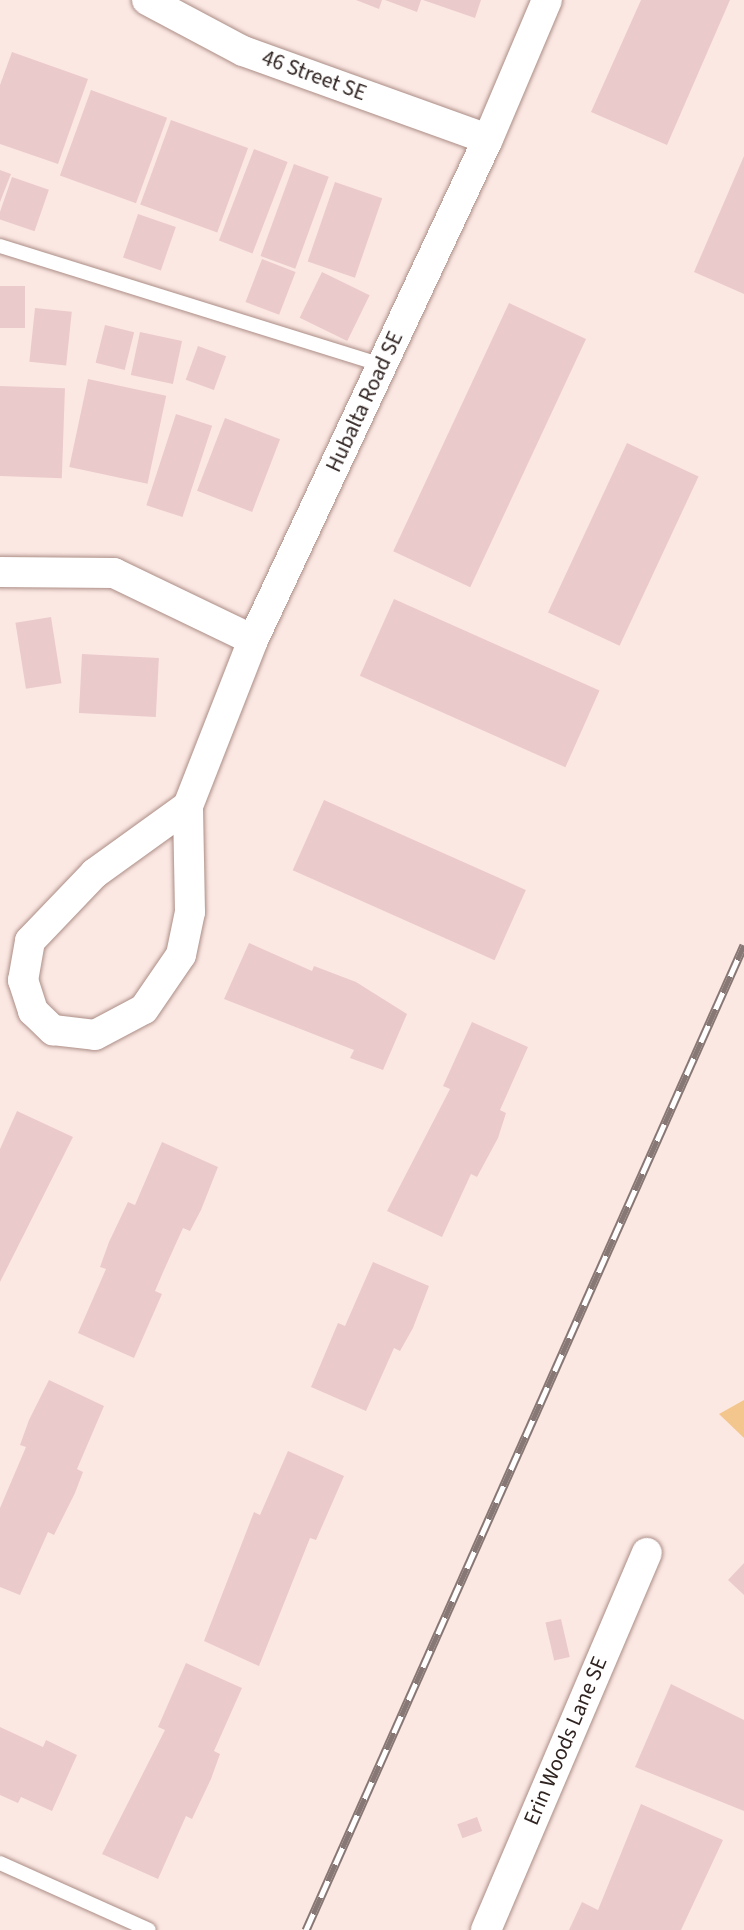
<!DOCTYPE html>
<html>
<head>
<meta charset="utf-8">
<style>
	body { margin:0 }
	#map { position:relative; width:744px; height:1930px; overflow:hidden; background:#fce8e3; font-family:"Source Sans 3",sans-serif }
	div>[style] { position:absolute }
	.green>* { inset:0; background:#f3c68e }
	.building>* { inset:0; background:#ebcacc; transform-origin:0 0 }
	.roads { filter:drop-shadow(0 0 2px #ab8d86) drop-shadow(0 0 2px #ab8d86) }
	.service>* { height:14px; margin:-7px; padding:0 7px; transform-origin:7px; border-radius:7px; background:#fff }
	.minor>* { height:30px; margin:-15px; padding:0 15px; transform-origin:15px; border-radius:15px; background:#fff }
	.rail>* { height:9px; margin-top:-4.5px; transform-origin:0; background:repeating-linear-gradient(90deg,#fff 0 18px,#887875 0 36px); box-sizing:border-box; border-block:2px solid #887875 }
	span { translate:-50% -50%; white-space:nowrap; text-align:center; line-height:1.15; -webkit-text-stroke:8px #fff; paint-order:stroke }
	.street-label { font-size:22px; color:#302421 }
</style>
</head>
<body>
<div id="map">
	<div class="green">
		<div style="clip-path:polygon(744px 1400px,744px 1438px,719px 1414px)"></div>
	</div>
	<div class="building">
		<div style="clip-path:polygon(356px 0,382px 0,379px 9px)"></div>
		<div style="clip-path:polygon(385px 0,421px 0,417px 12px)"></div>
		<div style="clip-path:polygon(423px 0,481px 0,475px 18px)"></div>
		<div style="clip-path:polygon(641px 0,730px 0,667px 145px,591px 112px)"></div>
		<div style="clip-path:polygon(12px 52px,88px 79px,58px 164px,0 144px,0 85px)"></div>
		<div style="left:91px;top:90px;width:81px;height:91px;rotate:20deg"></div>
		<div style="left:171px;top:120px;width:82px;height:90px;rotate:20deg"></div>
		<div style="left:254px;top:149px;width:36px;height:98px;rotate:21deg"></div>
		<div style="clip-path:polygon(744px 156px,744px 294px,694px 272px)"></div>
		<div style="left:294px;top:164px;width:37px;height:98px;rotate:20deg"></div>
		<div style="clip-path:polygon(0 170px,11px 174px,0 202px)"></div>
		<div style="left:12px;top:177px;width:39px;height:44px;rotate:19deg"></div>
		<div style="left:335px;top:182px;width:50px;height:84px;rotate:19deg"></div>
		<div style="left:138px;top:214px;width:40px;height:46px;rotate:19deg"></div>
		<div style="left:262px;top:259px;width:36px;height:46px;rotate:21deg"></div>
		<div style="left:322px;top:272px;width:53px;height:51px;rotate:26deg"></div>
		<div style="left:0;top:286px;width:25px;height:42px"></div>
		<div style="left:509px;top:303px;width:85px;height:274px;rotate:25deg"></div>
		<div style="left:35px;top:308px;width:37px;height:54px;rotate:6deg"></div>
		<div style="left:105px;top:325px;width:30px;height:39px;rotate:14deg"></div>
		<div style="left:140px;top:332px;width:43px;height:44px;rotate:12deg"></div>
		<div style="left:198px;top:346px;width:30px;height:36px;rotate:20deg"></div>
		<div style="left:88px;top:379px;width:80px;height:90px;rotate:12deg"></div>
		<div style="left:0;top:386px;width:65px;height:90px;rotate:2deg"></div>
		<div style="left:176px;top:414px;width:38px;height:96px;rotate:18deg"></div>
		<div style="left:225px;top:418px;width:59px;height:78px;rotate:21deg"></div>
		<div style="left:627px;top:443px;width:79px;height:187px;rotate:25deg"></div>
		<div style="left:394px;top:599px;width:225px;height:84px;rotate:24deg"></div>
		<div style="left:51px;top:617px;width:67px;height:36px;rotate:81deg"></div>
		<div style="left:82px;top:654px;width:77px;height:59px;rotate:3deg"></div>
		<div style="left:324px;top:800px;width:221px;height:77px;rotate:24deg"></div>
		<div style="clip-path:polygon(249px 943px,312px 971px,314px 966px,356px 982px,407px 1014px,383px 1070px,350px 1058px,354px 1050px,224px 999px)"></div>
		<div style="clip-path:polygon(472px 1022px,528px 1047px,500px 1110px,506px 1113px,498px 1138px,477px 1177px,471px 1174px,442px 1237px,387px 1211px,450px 1089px,443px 1086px)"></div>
		<div style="clip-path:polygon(17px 1111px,73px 1137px,0 1282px,0 1149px)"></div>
		<div style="clip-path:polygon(162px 1142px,218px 1167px,201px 1210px,190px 1231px,183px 1228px,164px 1270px,155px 1291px,162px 1294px,134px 1358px,78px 1333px,106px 1269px,100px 1267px,109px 1242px,128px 1202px,135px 1205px)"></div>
		<div style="clip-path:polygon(373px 1262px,429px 1286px,413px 1328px,400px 1351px,394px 1348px,366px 1411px,311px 1387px,338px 1323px,345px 1326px)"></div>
		<div style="clip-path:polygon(49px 1380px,104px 1406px,77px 1469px,83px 1472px,75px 1493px,54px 1535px,48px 1532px,20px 1595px,0 1587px,0 1508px,26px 1447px,20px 1445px,29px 1420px)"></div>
		<div style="clip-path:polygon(288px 1451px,344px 1476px,316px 1540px,310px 1538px,259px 1666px,204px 1641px,254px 1512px,260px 1515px)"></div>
		<div style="clip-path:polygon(744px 1563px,744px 1595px,728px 1580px)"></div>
		<div style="left:561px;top:1619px;width:39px;height:16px;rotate:77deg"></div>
		<div style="clip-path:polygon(186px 1663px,242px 1688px,214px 1751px,220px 1754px,211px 1779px,192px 1819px,186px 1816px,158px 1879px,102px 1854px,165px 1730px,158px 1727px)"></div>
		<div style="clip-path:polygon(671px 1684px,744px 1720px,744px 1811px,635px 1767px)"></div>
		<div style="clip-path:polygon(0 1727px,43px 1747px,46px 1740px,77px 1755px,52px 1811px,21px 1797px,18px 1803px,0 1795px)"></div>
		<div style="clip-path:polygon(641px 1804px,723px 1840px,681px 1930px,569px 1930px,582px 1902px,598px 1910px)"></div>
		<div style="left:477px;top:1817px;width:15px;height:21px;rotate:70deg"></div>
	</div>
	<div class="roads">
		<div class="service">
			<div style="left:0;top:246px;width:401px;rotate:17.3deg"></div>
			<div style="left:0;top:1863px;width:163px;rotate:24.2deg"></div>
		</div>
		<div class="minor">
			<div style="left:147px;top:0;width:109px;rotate:28deg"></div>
			<div style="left:243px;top:51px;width:260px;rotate:19.8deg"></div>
			<div style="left:0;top:572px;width:114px;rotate:0.5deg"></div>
			<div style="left:114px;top:573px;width:154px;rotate:25.7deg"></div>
			<div style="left:188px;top:806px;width:115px;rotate:144.2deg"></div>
			<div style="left:95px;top:873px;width:94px;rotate:133.7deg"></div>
			<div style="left:30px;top:941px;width:40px;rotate:100deg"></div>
			<div style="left:23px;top:980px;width:33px;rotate:72deg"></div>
			<div style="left:33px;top:1011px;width:28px;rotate:44deg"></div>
			<div style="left:53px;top:1030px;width:42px;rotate:6.8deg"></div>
			<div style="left:95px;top:1035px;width:55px;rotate:-28deg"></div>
			<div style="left:144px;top:1009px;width:65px;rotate:-55.6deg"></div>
			<div style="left:181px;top:955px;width:44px;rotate:-78.2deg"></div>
			<div style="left:190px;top:912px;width:106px;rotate:-91.1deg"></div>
			<div style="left:188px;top:806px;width:178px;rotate:-68.6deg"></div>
			<div style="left:253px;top:640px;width:553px;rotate:-64.87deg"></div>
			<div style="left:488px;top:139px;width:151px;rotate:-67deg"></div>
			<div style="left:486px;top:1930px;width:410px;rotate:-66.9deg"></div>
		</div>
	</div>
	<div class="rail">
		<div style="left:306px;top:1930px;width:1078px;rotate:-66.03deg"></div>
	</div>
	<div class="street-label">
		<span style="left:314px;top:76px;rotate:20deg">46 Street SE</span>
		<span style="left:365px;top:402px;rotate:-65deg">Hubalta Road SE</span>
		<span style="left:566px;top:1741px;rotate:-67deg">Erin Woods Lane SE</span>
	</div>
</div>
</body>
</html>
